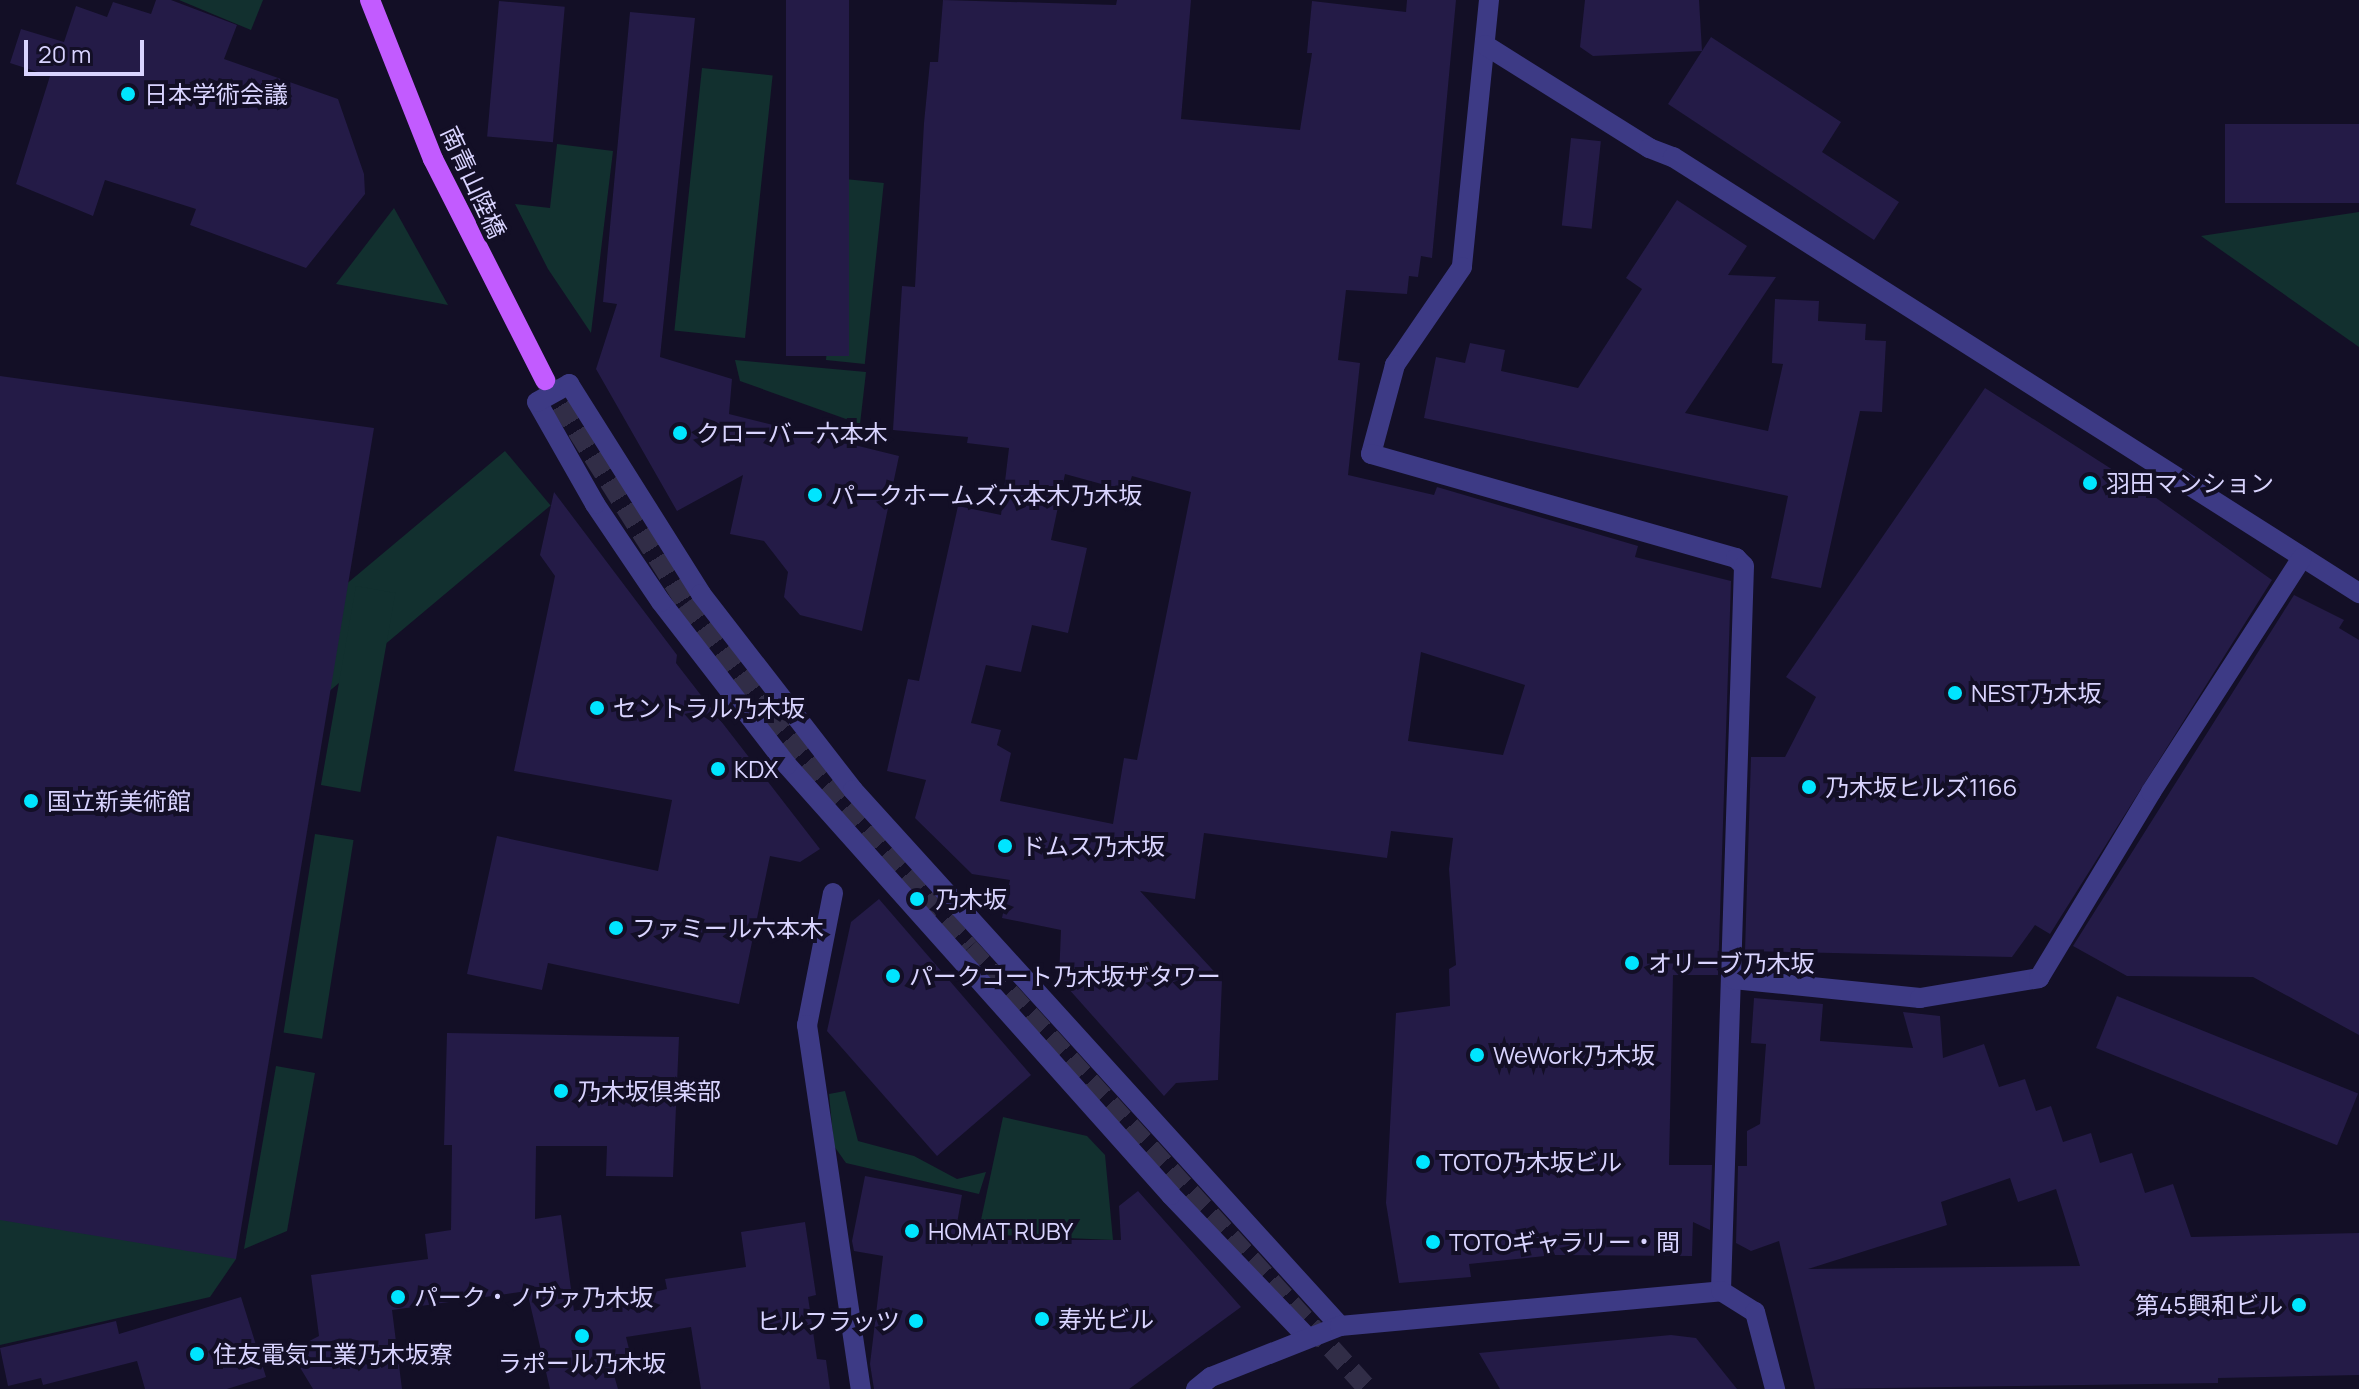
<!DOCTYPE html>
<html>
<head>
<meta charset="utf-8">
<style>
	body { margin:0 }
	#map { position:relative; width:2359px; height:1389px; overflow:hidden; background:#130f26; font-family:Manrope,"Noto Sans JP",sans-serif }
	div>[style] { position:absolute }
	.green>* { inset:0; background:#12302f; transform-origin:0 0 }
	.building>* { inset:0; background:#241b47; transform-origin:0 0 }
	.major-tunnel>* { height:20px; margin-top:-10px; transform-origin:0; background:repeating-linear-gradient(90deg,#312d47 0 20px,transparent 0 30px) }
	.minor>* { height:20px; margin:-10px; padding:0 10px; transform-origin:10px; border-radius:10px; background:#3d3a85 }
	.major>* { height:20px; margin:-10px; padding:0 10px; transform-origin:10px; border-radius:10px; background:#c25bff }
	.dots>* { width:22px; height:22px; translate:-50% -50%; box-sizing:border-box; border:4px solid #130f26; border-radius:50% }
	span { translate:-50% -50%; white-space:nowrap; text-align:center; line-height:1.15; -webkit-text-stroke:8px #130f26; paint-order:stroke }
	.poi-label { font-size:24px; color:#d9d4ff }
	.left { translate:0 -50%; text-align:left }
	.right { translate:-100% -50%; text-align:right }
	.street-label { font-size:24px; color:#d9d4ff }
	.scale { position:absolute; left:24px; top:40px; width:120px; height:36px; box-sizing:border-box; border:4px solid #d9d4ff; border-top:0; padding-left:10px; font-size:24px; line-height:28px; white-space:nowrap; color:#d9d4ff; -webkit-text-stroke:6px #130f26; paint-order:stroke }
</style>
</head>
<body>
<div id="map">
	<div class="green">
		<div style="clip-path:polygon(179px 0,263px 0,251px 30px)"></div>
		<div style="left:702px;top:68px;width:71px;height:264px;rotate:6deg"></div>
		<div style="clip-path:polygon(557px 144px,613px 151px,591px 333px,548px 269px,515px 204px,550px 208px)"></div>
		<div style="left:845px;top:179px;width:39px;height:182px;rotate:6deg"></div>
		<div style="clip-path:polygon(394px 208px,448px 305px,336px 284px)"></div>
		<div style="clip-path:polygon(2359px 212px,2359px 347px,2201px 236px)"></div>
		<div style="clip-path:polygon(735px 360px,866px 372px,860px 424px,740px 381px)"></div>
		<div style="left:505px;top:451px;width:71px;height:792px;rotate:50deg"></div>
		<div style="left:356px;top:586px;width:40px;height:202px;rotate:10deg"></div>
		<div style="clip-path:polygon(0 802px,236px 1259px,210px 1297px,0 1345px)"></div>
		<div style="left:315px;top:834px;width:39px;height:201px;rotate:9deg"></div>
		<div style="clip-path:polygon(276px 1066px,315px 1073px,287px 1231px,244px 1249px)"></div>
		<div style="clip-path:polygon(845px 1091px,858px 1141px,914px 1156px,957px 1179px,986px 1172px,979px 1194px,846px 1163px,834px 1146px,829px 1094px)"></div>
		<div style="clip-path:polygon(1003px 1117px,1087px 1136px,1105px 1155px,1113px 1240px,978px 1234px)"></div>
	</div>
	<div class="building">
		<div style="clip-path:polygon(156px 0,171px 0,237px 25px,224px 59px,338px 99px,364px 174px,365px 194px,306px 268px,190px 225px,196px 209px,105px 180px,93px 216px,16px 184px,50px 76px,10px 63px,21px 29px,64px 42px,76px 6px,107px 17px,113px 2px,151px 14px)"></div>
		<div style="left:786px;top:0;width:63px;height:356px"></div>
		<div style="clip-path:polygon(evenodd,943px 0,1116px 5px,1117px 0,1191px 0,1181px 119px,1300px 130px,1312px 53px,1307px 53px,1312px 1px,1406px 12px,1407px 0,1456px 0,1432px 258px,1421px 256px,1418px 277px,1409px 276px,1407px 294px,1346px 290px,1338px 360px,1360px 363px,1348px 475px,1434px 495px,1437px 487px,1638px 546px,1635px 557px,1731px 581px,1718px 975px,1673px 975px,1669px 1165px,1712px 1165px,1710px 1230px,1693px 1222px,1692px 1256px,1554px 1255px,1469px 1264px,1471px 1277px,1399px 1283px,1386px 1203px,1396px 1013px,1450px 1006px,1449px 969px,1456px 965px,1449px 869px,1453px 838px,1391px 831px,1387px 858px,1204px 833px,1195px 899px,1140px 891px,1222px 980px,1218px 1080px,1176px 1083px,1164px 1096px,1059px 978px,1061px 930px,1002px 918px,1010px 880px,972px 874px,915px 818px,926px 780px,887px 771px,908px 679px,919px 681px,958px 506px,1001px 515px,1009px 448px,967px 443px,968px 437px,893px 430px,902px 286px,915px 287px,924px 123px,930px 62px,938px 62px,943px 0,1065px 474px,1127px 491px,1132px 476px,1191px 492px,1137px 760px,1124px 758px,1113px 824px,1000px 801px,1011px 753px,997px 745px,1001px 730px,971px 723px,986px 665px,1021px 672px,1032px 625px,1068px 633px,1087px 548px,1051px 540px,1065px 474px,943px 0,1421px 652px,1525px 685px,1503px 755px,1408px 741px,1421px 652px)"></div>
		<div style="clip-path:polygon(1585px 0,1699px 0,1702px 51px,1593px 56px,1580px 47px)"></div>
		<div style="left:499px;top:1px;width:66px;height:136px;rotate:5deg"></div>
		<div style="clip-path:polygon(630px 12px,695px 18px,660px 357px,732px 379px,729px 414px,899px 456px,862px 631px,800px 615px,784px 597px,788px 572px,764px 541px,730px 534px,743px 475px,677px 511px,596px 369px,617px 304px,603px 302px)"></div>
		<div style="clip-path:polygon(1711px 37px,1841px 122px,1822px 152px,1899px 202px,1874px 240px,1668px 104px)"></div>
		<div style="left:2359px;top:124px;width:79px;height:134px;rotate:90deg"></div>
		<div style="left:1571px;top:138px;width:30px;height:88px;rotate:6deg"></div>
		<div style="clip-path:polygon(1677px 200px,1747px 246px,1728px 275px,1776px 277px,1685px 413px,1768px 431px,1783px 364px,1772px 363px,1775px 299px,1819px 301px,1818px 321px,1866px 324px,1865px 340px,1886px 341px,1882px 412px,1860px 411px,1821px 588px,1771px 578px,1788px 496px,1424px 418px,1436px 357px,1465px 363px,1470px 343px,1505px 350px,1501px 371px,1578px 388px,1642px 289px,1626px 278px)"></div>
		<div style="clip-path:polygon(0 376px,374px 428px,236px 1259px,0 1220px)"></div>
		<div style="clip-path:polygon(1985px 388px,2152px 495px,2272px 580px,2050px 934px,2035px 925px,2012px 957px,1745px 951px,1751px 757px,1785px 757px,1816px 697px,1786px 677px)"></div>
		<div style="clip-path:polygon(554px 492px,677px 655px,676px 663px,820px 849px,800px 862px,770px 856px,739px 1004px,548px 963px,542px 990px,467px 974px,497px 836px,658px 871px,672px 800px,514px 771px,555px 576px,540px 555px)"></div>
		<div style="clip-path:polygon(2294px 595px,2344px 620px,2339px 628px,2359px 640px,2359px 1035px,2253px 977px,2127px 976px,2073px 946px)"></div>
		<div style="clip-path:polygon(879px 899px,1031px 1075px,937px 1156px,827px 1031px,851px 922px)"></div>
		<div style="left:2117px;top:996px;width:260px;height:56px;rotate:22deg"></div>
		<div style="clip-path:polygon(evenodd,1754px 998px,1823px 1004px,1820px 1041px,1913px 1048px,1903px 1012px,1940px 1016px,1943px 1058px,1984px 1044px,1999px 1087px,2025px 1079px,2036px 1111px,2051px 1106px,2063px 1142px,2091px 1133px,2100px 1163px,2132px 1153px,2145px 1193px,2173px 1184px,2191px 1237px,2359px 1233px,2359px 1375px,2218px 1378px,2218px 1383px,1815px 1389px,1779px 1241px,1751px 1251px,1736px 1243px,1738px 1166px,1747px 1166px,1747px 1131px,1760px 1124px,1766px 1044px,1751px 1043px,1754px 998px,2010px 1178px,2018px 1202px,2056px 1189px,2080px 1266px,1808px 1269px,1947px 1225px,1941px 1202px,2010px 1178px)"></div>
		<div style="clip-path:polygon(447px 1033px,679px 1037px,673px 1177px,606px 1176px,607px 1146px,536px 1146px,535px 1219px,561px 1215px,574px 1311px,667px 1289px,665px 1279px,746px 1267px,741px 1232px,805px 1222px,816px 1295px,808px 1297px,817px 1359px,826px 1360px,830px 1389px,701px 1389px,691px 1327px,626px 1337px,630px 1353px,609px 1358px,618px 1389px,550px 1389px,527px 1291px,392px 1310px,402px 1389px,313px 1389px,290px 1351px,319px 1336px,311px 1275px,428px 1259px,425px 1234px,451px 1230px,452px 1145px,444px 1145px)"></div>
		<div style="clip-path:polygon(865px 1176px,962px 1195px,956px 1229px,1000px 1240px,1121px 1240px,1119px 1206px,1138px 1191px,1241px 1307px,1129px 1389px,874px 1389px,870px 1364px,883px 1256px,854px 1251px,852px 1241px)"></div>
		<div style="clip-path:polygon(241px 1297px,266px 1377px,227px 1389px,145px 1389px,137px 1361px,43px 1385px,41px 1378px,8px 1386px,0 1348px,116px 1321px,119px 1334px)"></div>
		<div style="clip-path:polygon(1671px 1335px,1696px 1338px,1737px 1389px,1500px 1389px,1479px 1353px)"></div>
	</div>
	<div class="major-tunnel">
		<div style="left:545px;top:380px;width:264px;rotate:57.7deg"></div>
		<div style="left:686px;top:603px;width:140px;rotate:53.1deg"></div>
		<div style="left:770px;top:715px;width:306px;rotate:49.5deg"></div>
		<div style="left:969px;top:948px;width:595px;rotate:47.86deg"></div>
	</div>
	<div class="minor">
		<div style="left:1489px;top:0;width:268px;rotate:95.8deg"></div>
		<div style="left:1462px;top:267px;width:119px;rotate:124.4deg"></div>
		<div style="left:1395px;top:365px;width:92px;rotate:105.1deg"></div>
		<div style="left:1371px;top:454px;width:380px;rotate:15.9deg"></div>
		<div style="left:1736px;top:558px;width:11px;rotate:45deg"></div>
		<div style="left:1744px;top:566px;width:725px;rotate:91.82deg"></div>
		<div style="left:1485px;top:45px;width:194px;rotate:32.1deg"></div>
		<div style="left:1649px;top:148px;width:26px;rotate:21deg"></div>
		<div style="left:1673px;top:157px;width:813px;rotate:32.44deg"></div>
		<div style="left:833px;top:893px;width:135px;rotate:101.1deg"></div>
		<div style="left:807px;top:1025px;width:368px;rotate:81.6deg"></div>
		<div style="left:1733px;top:979px;width:188px;rotate:5.8deg"></div>
		<div style="left:1920px;top:998px;width:121px;rotate:-9.5deg"></div>
		<div style="left:2039px;top:978px;width:217px;rotate:-58.9deg"></div>
		<div style="left:2151px;top:792px;width:278px;rotate:-57.2deg"></div>
		<div style="left:1307px;top:1337px;width:197px;rotate:-133.8deg"></div>
		<div style="left:1171px;top:1195px;width:577px;rotate:-131.77deg"></div>
		<div style="left:787px;top:765px;width:206px;rotate:-127.7deg"></div>
		<div style="left:661px;top:602px;width:118px;rotate:-124deg"></div>
		<div style="left:595px;top:504px;width:117px;rotate:-119.6deg"></div>
		<div style="left:537px;top:402px;width:37px;rotate:-29deg"></div>
		<div style="left:569px;top:384px;width:248px;rotate:57.8deg"></div>
		<div style="left:701px;top:594px;width:248px;rotate:52.2deg"></div>
		<div style="left:853px;top:790px;width:724px;rotate:47.74deg"></div>
		<div style="left:1196px;top:1389px;width:19px;rotate:-39deg"></div>
		<div style="left:1211px;top:1377px;width:139px;rotate:-21.6deg"></div>
		<div style="left:1340px;top:1326px;width:383px;rotate:-5.2deg"></div>
		<div style="left:1721px;top:1291px;width:40px;rotate:32deg"></div>
		<div style="left:1755px;top:1312px;width:80px;rotate:75.4deg"></div>
	</div>
	<div class="major">
		<div style="left:370px;top:0;width:171px;rotate:68.4deg"></div>
		<div style="left:433px;top:159px;width:248px;rotate:63.1deg"></div>
	</div>
	<div class="dots">
		<div style="left:128px;top:94px;background:#00e5ff"></div>
		<div style="left:680px;top:433px;background:#00e5ff"></div>
		<div style="left:2090px;top:483px;background:#00e5ff"></div>
		<div style="left:815px;top:495px;background:#00e5ff"></div>
		<div style="left:1955px;top:693px;background:#00e5ff"></div>
		<div style="left:597px;top:708px;background:#00e5ff"></div>
		<div style="left:718px;top:769px;background:#00e5ff"></div>
		<div style="left:1809px;top:787px;background:#00e5ff"></div>
		<div style="left:31px;top:801px;background:#00e5ff"></div>
		<div style="left:1005px;top:846px;background:#00e5ff"></div>
		<div style="left:917px;top:899px;background:#00e5ff"></div>
		<div style="left:616px;top:928px;background:#00e5ff"></div>
		<div style="left:1632px;top:963px;background:#00e5ff"></div>
		<div style="left:893px;top:976px;background:#00e5ff"></div>
		<div style="left:1477px;top:1055px;background:#00e5ff"></div>
		<div style="left:561px;top:1091px;background:#00e5ff"></div>
		<div style="left:1423px;top:1162px;background:#00e5ff"></div>
		<div style="left:912px;top:1231px;background:#00e5ff"></div>
		<div style="left:1433px;top:1242px;background:#00e5ff"></div>
		<div style="left:398px;top:1297px;background:#00e5ff"></div>
		<div style="left:2299px;top:1305px;background:#00e5ff"></div>
		<div style="left:1042px;top:1319px;background:#00e5ff"></div>
		<div style="left:916px;top:1321px;background:#00e5ff"></div>
		<div style="left:582px;top:1336px;background:#00e5ff"></div>
		<div style="left:197px;top:1354px;background:#00e5ff"></div>
	</div>
	<div class="poi-label">
		<span class="left" style="left:144px;top:94px">日本学術会議</span>
		<span class="left" style="left:696px;top:433px">クローバー六本木</span>
		<span class="left" style="left:2106px;top:483px">羽田マンション</span>
		<span class="left" style="left:831px;top:495px">パークホームズ六本木乃木坂</span>
		<span class="left" style="left:1971px;top:693px">NEST乃木坂</span>
		<span class="left" style="left:613px;top:708px">セントラル乃木坂</span>
		<span class="left" style="left:734px;top:769px">KDX</span>
		<span class="left" style="left:1825px;top:787px">乃木坂ヒルズ1166</span>
		<span class="left" style="left:47px;top:801px">国立新美術館</span>
		<span class="left" style="left:1021px;top:846px">ドムス乃木坂</span>
		<span class="left" style="left:935px;top:899px">乃木坂</span>
		<span class="left" style="left:632px;top:928px">ファミール六本木</span>
		<span class="left" style="left:1648px;top:963px">オリーブ乃木坂</span>
		<span class="left" style="left:909px;top:976px">パークコート乃木坂ザタワー</span>
		<span class="left" style="left:1493px;top:1055px">WeWork乃木坂</span>
		<span class="left" style="left:577px;top:1091px">乃木坂倶楽部</span>
		<span class="left" style="left:1439px;top:1162px">TOTO乃木坂ビル</span>
		<span class="left" style="left:928px;top:1231px">HOMAT RUBY</span>
		<span class="left" style="left:1449px;top:1242px">TOTOギャラリー・間</span>
		<span class="left" style="left:414px;top:1297px">パーク・ノヴァ乃木坂</span>
		<span class="right" style="left:2283px;top:1305px">第45興和ビル</span>
		<span class="left" style="left:1058px;top:1319px">寿光ビル</span>
		<span class="right" style="left:900px;top:1321px">ヒルフラッツ</span>
		<span class="left" style="left:213px;top:1354px">住友電気工業乃木坂寮</span>
		<span style="left:582px;top:1363px">ラポール乃木坂</span>
	</div>
	<div class="street-label">
		<span style="left:474px;top:182px;rotate:65deg">南青山陸橋</span>
	</div>
	<div class="scale">20 m</div>
</div>
</body>
</html>
